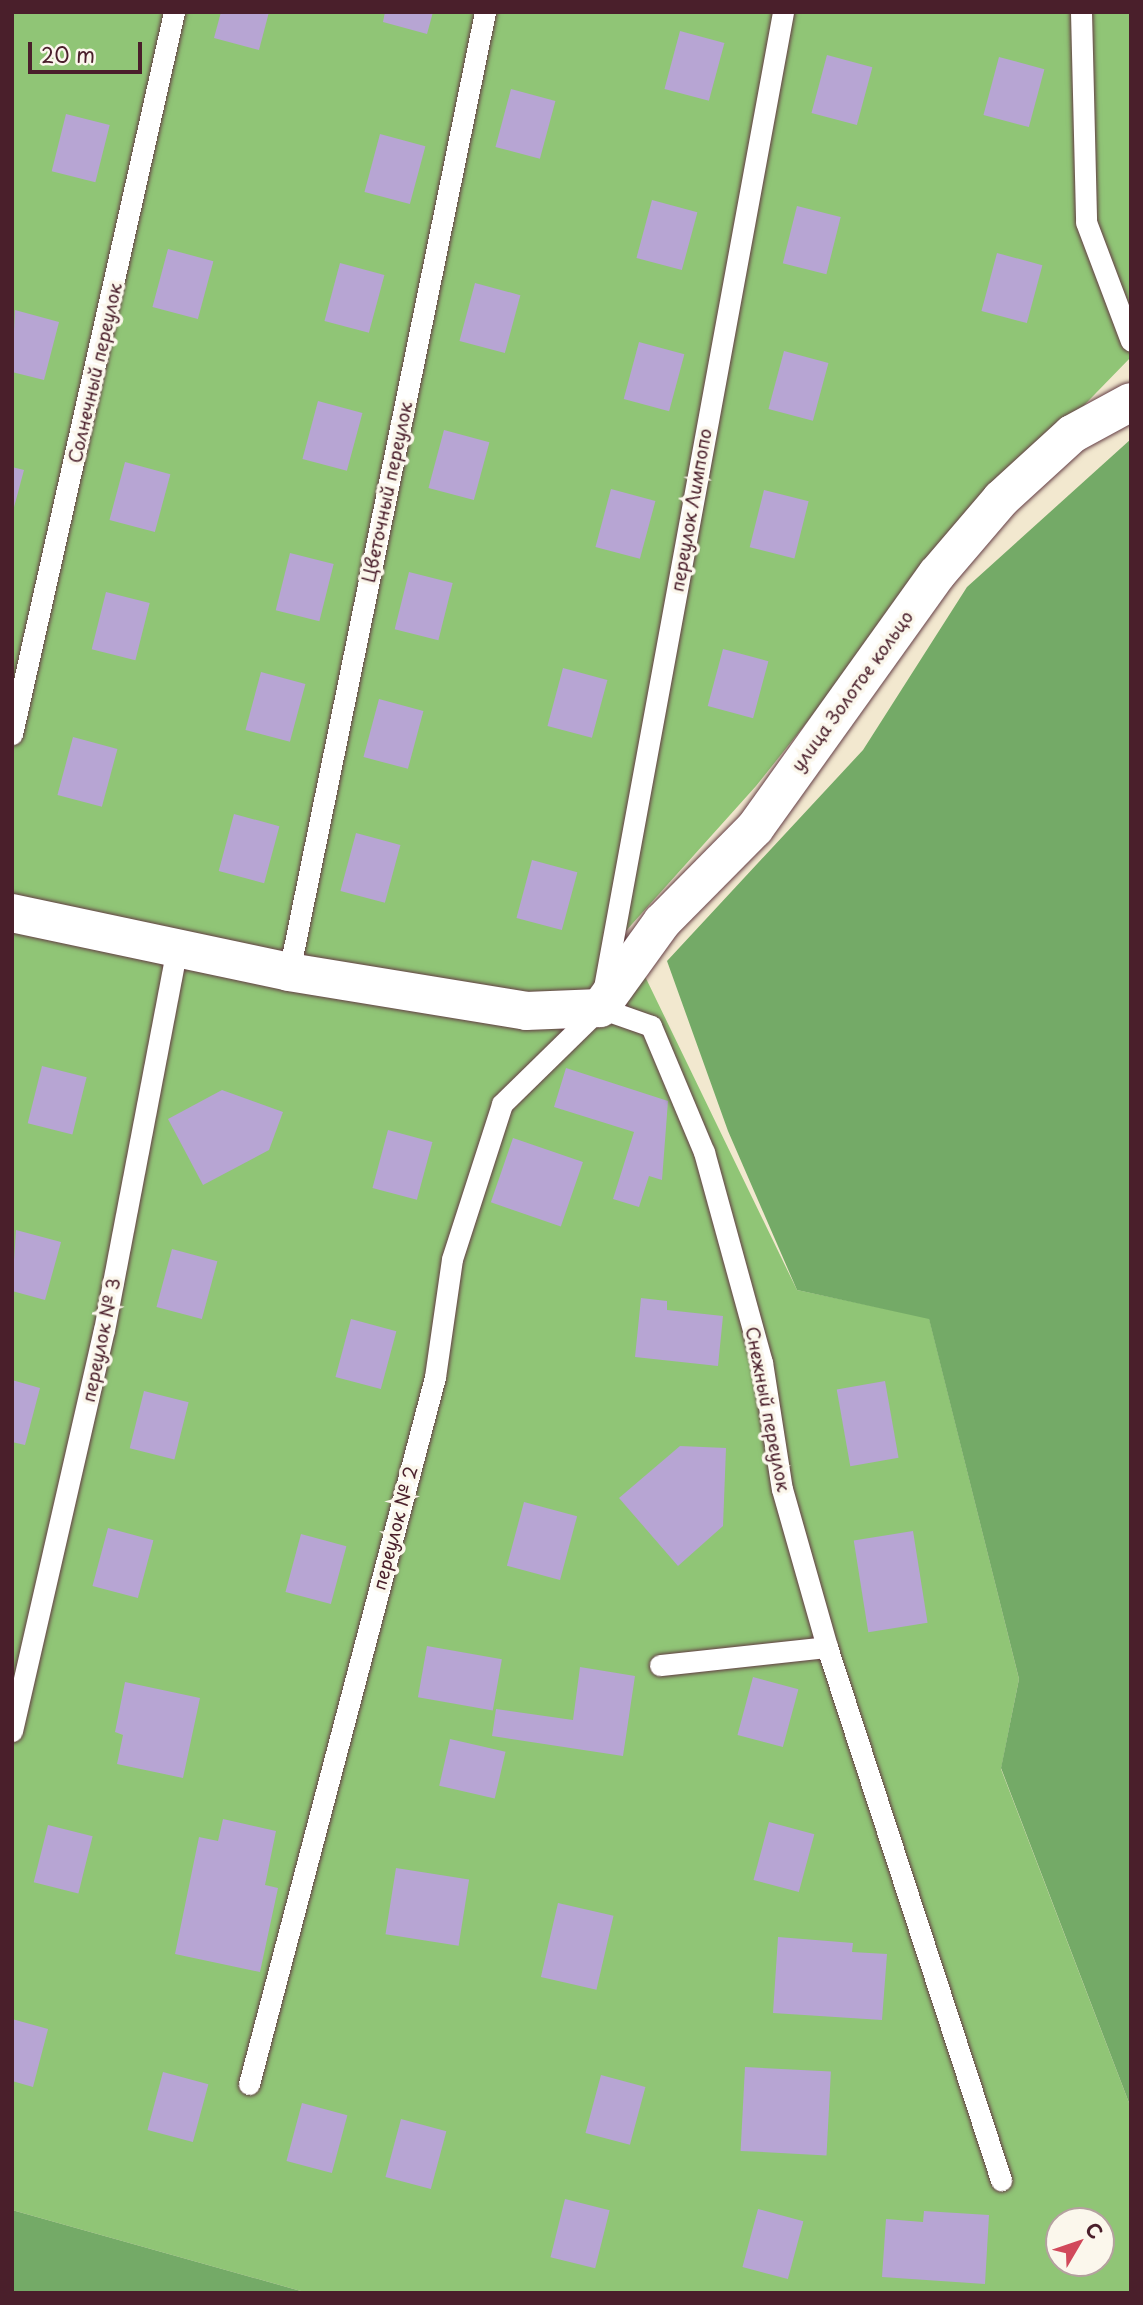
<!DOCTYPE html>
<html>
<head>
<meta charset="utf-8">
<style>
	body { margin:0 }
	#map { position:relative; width:1143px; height:2305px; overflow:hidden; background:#f2e8cf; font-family:"Playpen Sans",sans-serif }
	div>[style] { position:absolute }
	.green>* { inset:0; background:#90c576 }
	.forest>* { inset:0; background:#74aa67 }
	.building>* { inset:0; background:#b7a5d3; transform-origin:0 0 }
	.roads { filter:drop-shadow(0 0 2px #633d44) drop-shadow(0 0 2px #633d44) }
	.lane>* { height:21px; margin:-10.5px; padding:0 10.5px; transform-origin:10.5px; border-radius:10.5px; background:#fff }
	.street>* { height:38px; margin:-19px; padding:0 19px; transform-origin:19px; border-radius:19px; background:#fff }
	span { translate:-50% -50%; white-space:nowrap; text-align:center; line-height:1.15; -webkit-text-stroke:7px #fbf7ec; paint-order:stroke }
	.street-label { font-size:18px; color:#4a1f2b }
	.frame { position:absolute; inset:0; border:14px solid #4a1f2b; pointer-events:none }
	.north { position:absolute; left:1045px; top:2207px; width:70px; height:70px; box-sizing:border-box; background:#fbf7ec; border:2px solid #b4a19f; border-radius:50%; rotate:51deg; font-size:19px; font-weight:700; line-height:28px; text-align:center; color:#4a1f2b }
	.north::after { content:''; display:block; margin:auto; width:24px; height:32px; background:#d1495b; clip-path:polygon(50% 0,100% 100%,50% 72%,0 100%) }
	.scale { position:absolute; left:28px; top:42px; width:114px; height:32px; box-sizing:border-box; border:4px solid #4a1f2b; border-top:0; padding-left:9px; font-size:21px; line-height:24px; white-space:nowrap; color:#4a1f2b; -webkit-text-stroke:5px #fbf7ec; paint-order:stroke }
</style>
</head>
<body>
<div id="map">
	<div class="green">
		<div style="clip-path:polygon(evenodd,12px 12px,1131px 12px,1131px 357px,951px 542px,756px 786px,624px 933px,797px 1290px,929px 1318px,1019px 1679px,1001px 1769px,1131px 2108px,1131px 2293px,308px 2293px,12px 2210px,12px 12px,1059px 2221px,1101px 2221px,1101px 2263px,1059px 2263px,1059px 2221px)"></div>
	</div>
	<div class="forest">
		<div style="clip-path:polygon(1131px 439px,1131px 2108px,1001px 1768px,1019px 1679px,929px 1319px,797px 1290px,728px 1131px,667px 961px,863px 750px,967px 587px)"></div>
		<div style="clip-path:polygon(12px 2210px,308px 2293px,12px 2293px)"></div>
	</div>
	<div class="building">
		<div style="clip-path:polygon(221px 12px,269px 12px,259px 50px,214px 38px)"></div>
		<div style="clip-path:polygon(385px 12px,433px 12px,427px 34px,383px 22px)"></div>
		<div style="left:680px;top:31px;width:46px;height:60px;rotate:15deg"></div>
		<div style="left:827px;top:55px;width:47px;height:60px;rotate:15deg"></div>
		<div style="left:999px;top:57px;width:47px;height:60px;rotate:15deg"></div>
		<div style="left:511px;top:89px;width:46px;height:60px;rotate:15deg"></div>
		<div style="left:66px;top:114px;width:45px;height:59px;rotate:14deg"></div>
		<div style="left:380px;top:134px;width:47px;height:60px;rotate:15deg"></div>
		<div style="left:652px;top:200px;width:47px;height:60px;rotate:15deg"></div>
		<div style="left:797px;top:206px;width:45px;height:59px;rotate:14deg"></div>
		<div style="left:168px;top:249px;width:47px;height:60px;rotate:15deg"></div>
		<div style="left:997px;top:253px;width:47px;height:60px;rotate:15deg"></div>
		<div style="left:340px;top:263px;width:46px;height:60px;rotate:15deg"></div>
		<div style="left:475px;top:283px;width:47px;height:60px;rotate:15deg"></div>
		<div style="clip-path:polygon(15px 310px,59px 322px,44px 380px,12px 372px)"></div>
		<div style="left:639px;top:342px;width:47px;height:59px;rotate:15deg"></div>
		<div style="left:784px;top:351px;width:46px;height:60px;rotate:15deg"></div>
		<div style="left:318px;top:401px;width:46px;height:60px;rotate:15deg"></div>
		<div style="left:444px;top:430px;width:47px;height:60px;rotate:15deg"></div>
		<div style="left:125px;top:462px;width:47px;height:60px;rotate:15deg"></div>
		<div style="clip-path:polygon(12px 467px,24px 470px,13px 511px,12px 511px)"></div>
		<div style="left:611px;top:489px;width:46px;height:60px;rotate:15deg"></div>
		<div style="left:764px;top:490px;width:46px;height:59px;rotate:14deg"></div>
		<div style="left:290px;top:553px;width:45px;height:59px;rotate:14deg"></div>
		<div style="left:409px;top:572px;width:45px;height:59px;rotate:14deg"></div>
		<div style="left:106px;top:592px;width:45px;height:59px;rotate:14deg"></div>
		<div style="left:723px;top:649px;width:47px;height:59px;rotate:15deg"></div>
		<div style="left:563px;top:668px;width:46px;height:60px;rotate:15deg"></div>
		<div style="left:261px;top:672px;width:46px;height:60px;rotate:15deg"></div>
		<div style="left:379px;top:699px;width:46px;height:60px;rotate:15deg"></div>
		<div style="left:73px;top:737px;width:46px;height:60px;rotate:15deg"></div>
		<div style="left:234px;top:814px;width:47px;height:59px;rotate:15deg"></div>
		<div style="left:356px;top:833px;width:46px;height:60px;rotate:15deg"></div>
		<div style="left:532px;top:860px;width:47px;height:60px;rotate:15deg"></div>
		<div style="left:42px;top:1066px;width:46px;height:59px;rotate:14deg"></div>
		<div style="clip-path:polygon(566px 1068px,668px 1101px,662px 1180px,649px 1176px,639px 1207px,613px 1199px,634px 1132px,554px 1107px)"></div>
		<div style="clip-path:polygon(222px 1090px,283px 1112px,269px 1150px,203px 1185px,168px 1119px)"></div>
		<div style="left:388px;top:1130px;width:46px;height:60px;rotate:15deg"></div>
		<div style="left:513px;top:1138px;width:74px;height:68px;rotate:19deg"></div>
		<div style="clip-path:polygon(16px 1230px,61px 1242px,45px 1300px,12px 1291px)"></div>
		<div style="left:172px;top:1249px;width:47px;height:60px;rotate:15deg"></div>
		<div style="clip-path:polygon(641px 1298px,667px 1301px,667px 1310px,723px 1316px,718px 1366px,635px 1357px)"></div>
		<div style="left:351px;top:1319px;width:47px;height:60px;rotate:15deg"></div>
		<div style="clip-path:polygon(12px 1380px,40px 1388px,25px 1445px,12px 1442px)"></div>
		<div style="left:885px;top:1381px;width:78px;height:49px;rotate:80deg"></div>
		<div style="left:144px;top:1391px;width:46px;height:59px;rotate:14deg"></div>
		<div style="clip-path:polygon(680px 1446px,726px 1448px,723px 1526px,678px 1566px,619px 1498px)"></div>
		<div style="left:524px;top:1502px;width:55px;height:66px;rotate:15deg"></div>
		<div style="left:108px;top:1528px;width:47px;height:60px;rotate:15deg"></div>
		<div style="left:913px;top:1531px;width:93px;height:60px;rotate:81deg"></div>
		<div style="left:301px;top:1534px;width:47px;height:60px;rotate:15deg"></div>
		<div style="left:427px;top:1646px;width:76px;height:52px;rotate:10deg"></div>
		<div style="clip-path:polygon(580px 1667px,635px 1676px,623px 1756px,492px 1736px,496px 1709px,573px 1720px)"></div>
		<div style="left:753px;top:1677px;width:47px;height:60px;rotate:15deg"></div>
		<div style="clip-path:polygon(125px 1682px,200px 1698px,183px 1778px,117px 1764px,123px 1735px,115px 1732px)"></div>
		<div style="left:450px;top:1739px;width:57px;height:48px;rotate:13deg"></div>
		<div style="clip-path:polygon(223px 1819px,276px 1831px,265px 1885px,278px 1888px,260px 1972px,175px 1954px,199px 1837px,218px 1841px)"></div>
		<div style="left:769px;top:1822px;width:47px;height:60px;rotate:15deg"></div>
		<div style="left:48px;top:1825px;width:46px;height:59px;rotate:14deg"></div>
		<div style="left:396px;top:1868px;width:74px;height:67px;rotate:9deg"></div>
		<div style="left:558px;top:1903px;width:57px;height:76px;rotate:13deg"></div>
		<div style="clip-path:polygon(778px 1937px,853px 1943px,852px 1952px,887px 1954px,882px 2020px,773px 2013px)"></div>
		<div style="clip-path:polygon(12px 2019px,48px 2029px,33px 2087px,12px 2081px)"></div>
		<div style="left:745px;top:2067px;width:86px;height:84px;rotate:3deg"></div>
		<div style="left:163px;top:2072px;width:47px;height:60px;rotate:15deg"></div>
		<div style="left:601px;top:2075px;width:46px;height:60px;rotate:15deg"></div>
		<div style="left:302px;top:2103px;width:47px;height:60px;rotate:15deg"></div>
		<div style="left:401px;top:2119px;width:47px;height:60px;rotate:15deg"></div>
		<div style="left:565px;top:2199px;width:46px;height:60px;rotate:14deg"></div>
		<div style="left:758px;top:2209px;width:47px;height:60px;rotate:15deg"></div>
		<div style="clip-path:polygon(924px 2211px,989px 2215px,985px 2284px,882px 2277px,886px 2219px,923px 2222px)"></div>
	</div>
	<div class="roads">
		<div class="lane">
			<div style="left:1081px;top:12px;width:210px;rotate:88.6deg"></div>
			<div style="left:1086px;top:222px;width:127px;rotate:69.3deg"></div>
			<div style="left:12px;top:734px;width:740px;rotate:-77.35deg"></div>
			<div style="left:289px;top:972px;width:980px;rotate:-78.46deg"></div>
			<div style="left:603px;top:993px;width:997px;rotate:-79.6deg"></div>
			<div style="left:600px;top:1008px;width:54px;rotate:19.4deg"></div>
			<div style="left:651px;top:1026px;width:137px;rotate:67.2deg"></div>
			<div style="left:704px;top:1152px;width:218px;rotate:74.6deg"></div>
			<div style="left:762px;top:1362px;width:129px;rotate:81.1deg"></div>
			<div style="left:782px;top:1489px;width:164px;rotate:74.1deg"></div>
			<div style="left:827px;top:1647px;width:168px;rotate:173.8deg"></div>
			<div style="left:827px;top:1647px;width:561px;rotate:71.92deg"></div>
			<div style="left:12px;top:1731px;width:411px;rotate:-77.1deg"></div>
			<div style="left:104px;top:1330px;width:390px;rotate:-79.2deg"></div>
			<div style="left:249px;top:2084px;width:731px;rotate:-75.26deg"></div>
			<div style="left:435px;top:1377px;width:119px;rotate:-81.8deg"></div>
			<div style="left:452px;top:1259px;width:163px;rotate:-72.1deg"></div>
			<div style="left:502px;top:1104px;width:136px;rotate:-44.4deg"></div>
		</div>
		<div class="street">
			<div style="left:12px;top:913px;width:283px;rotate:12deg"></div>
			<div style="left:289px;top:972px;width:240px;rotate:9.3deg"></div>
			<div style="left:526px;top:1011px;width:74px;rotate:-2.3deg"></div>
			<div style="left:600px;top:1008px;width:106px;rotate:-54.2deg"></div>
			<div style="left:662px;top:922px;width:132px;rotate:-45.3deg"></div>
			<div style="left:755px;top:828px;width:312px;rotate:-54.4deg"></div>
			<div style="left:937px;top:574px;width:99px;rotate:-49.5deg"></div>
			<div style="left:1001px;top:499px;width:96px;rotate:-42.5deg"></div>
			<div style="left:1072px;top:434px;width:67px;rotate:-28.5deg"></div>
		</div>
	</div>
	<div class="street-label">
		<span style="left:95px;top:373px;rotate:-77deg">Солнечный переулок</span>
		<span style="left:387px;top:492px;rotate:-78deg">Цветочный переулок</span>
		<span style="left:691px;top:510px;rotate:-80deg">переулок Лимпопо</span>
		<span style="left:852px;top:691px;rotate:-54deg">улица Золотое кольцо</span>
		<span style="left:101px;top:1340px;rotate:-78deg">переулок № 3</span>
		<span style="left:768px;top:1409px;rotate:79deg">Снежный переулок</span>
		<span style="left:395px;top:1528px;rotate:-75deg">переулок № 2</span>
	</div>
	<div class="frame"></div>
	<div class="north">С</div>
	<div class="scale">20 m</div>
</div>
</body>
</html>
